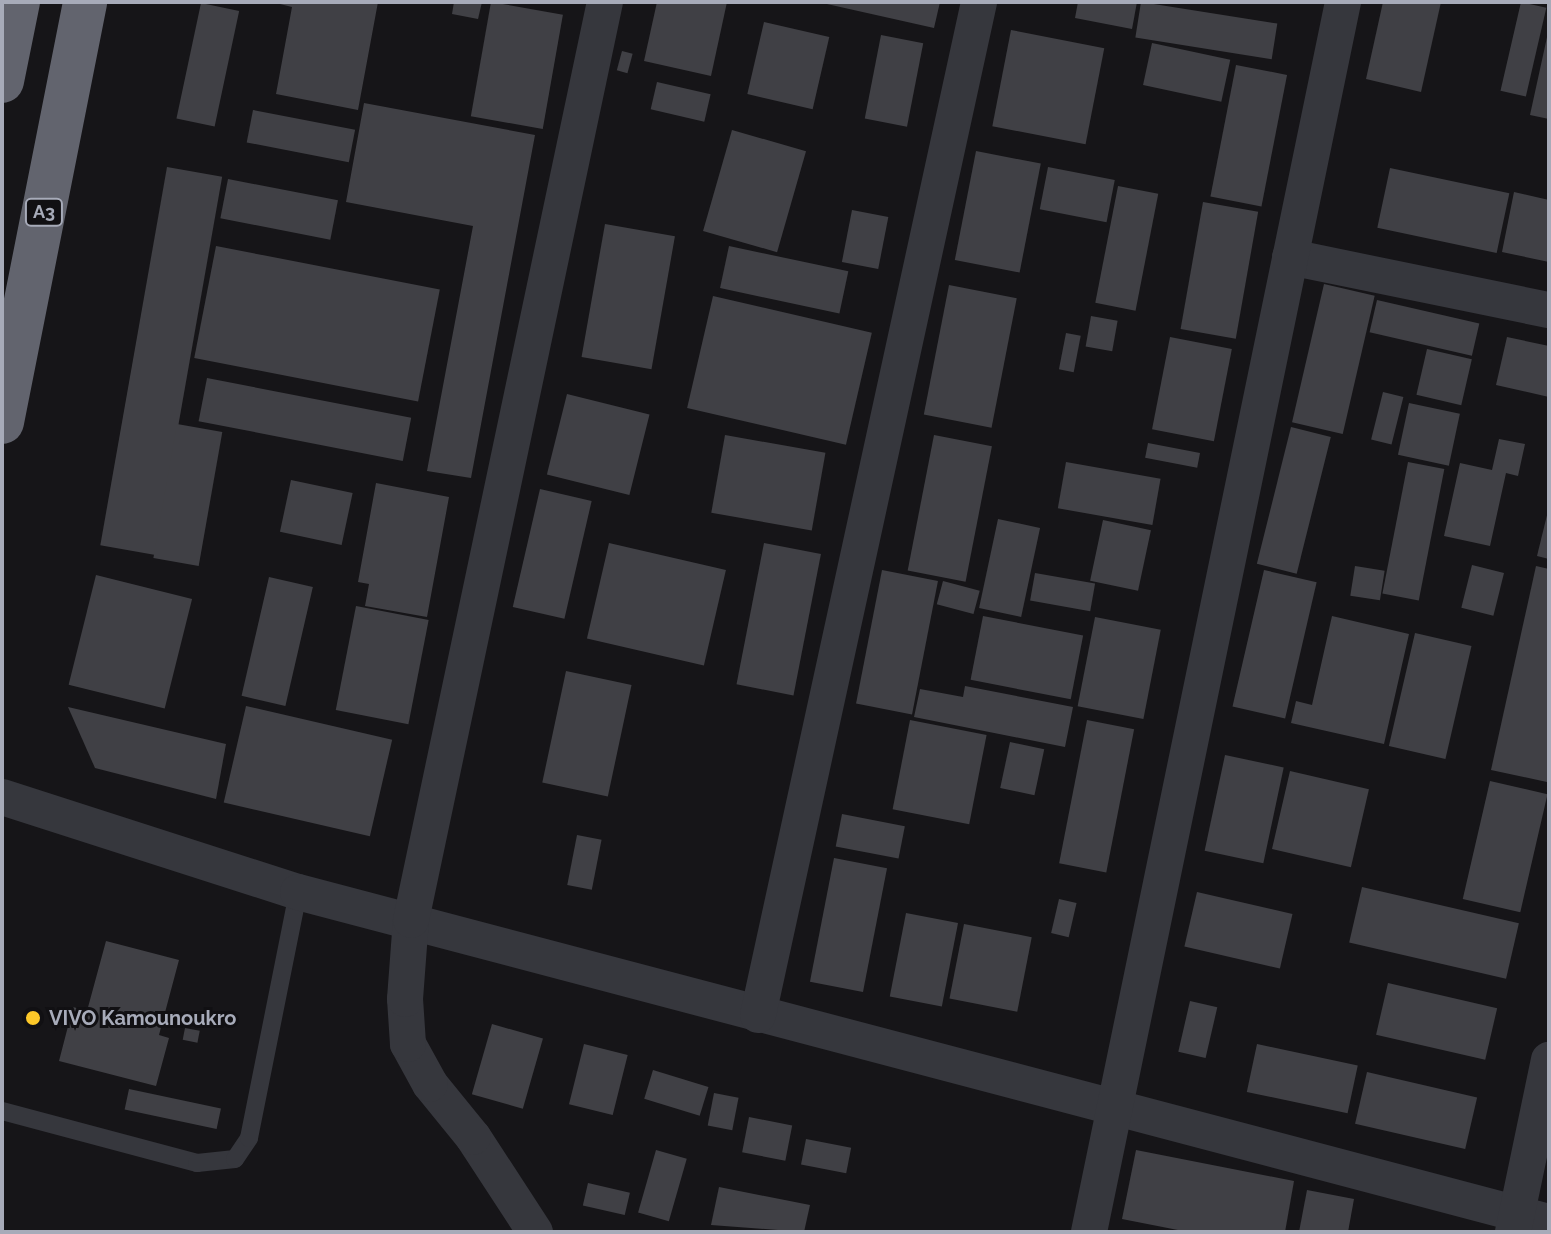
<!DOCTYPE html>
<html>
<head>
<meta charset="utf-8">
<style>
	body { margin:0 }
	#map { position:relative; width:1551px; height:1234px; overflow:hidden; background:#161518; font-family:Raleway,sans-serif }
	div>[style] { position:absolute }
	.building>* { inset:0; background:#404045; transform-origin:0 0 }
	.lane>* { height:18px; margin:-9px; padding:0 9px; transform-origin:9px; border-radius:9px; background:#36373d }
	.street>* { height:36px; margin:-18px; padding:0 18px; transform-origin:18px; border-radius:18px; background:#36373d }
	.highway>* { height:44px; margin:-22px; padding:0 22px; transform-origin:22px; border-radius:22px; background:#62646e }
	.dots>* { width:22px; height:22px; translate:-50% -50%; box-sizing:border-box; border:4px solid #111013; border-radius:50% }
	span { translate:-50% -50%; white-space:nowrap; text-align:center; line-height:1.15; -webkit-text-stroke:6px #111013; paint-order:stroke }
	.shield-label span { padding:2px 6px; background:#111013; border:2px solid; border-radius:6px; -webkit-text-stroke-width:0 }
	.shield-label { font-size:18px; color:#a7abb9; font-weight:700 }
	.poi-label { font-size:20px; color:#a7abb9; font-weight:700 }
	.left { translate:0 -50%; text-align:left }
	.frame { position:absolute; inset:0; border:4px solid #a7abb9; pointer-events:none }
</style>
</head>
<body>
<div id="map">
	<div class="building">
		<div style="clip-path:polygon(272px 2px,378px 2px,358px 110px,276px 94px,292px 7px)"></div>
		<div style="clip-path:polygon(454px 2px,482px 2px,478px 19px,452px 14px)"></div>
		<div style="left:491px;top:2px;width:73px;height:116px;rotate:10deg"></div>
		<div style="clip-path:polygon(657px 2px,727px 2px,711px 76px,644px 61px)"></div>
		<div style="clip-path:polygon(818px 2px,940px 2px,934px 28px)"></div>
		<div style="clip-path:polygon(1078px 2px,1137px 2px,1132px 29px,1075px 18px)"></div>
		<div style="left:1141px;top:2px;width:138px;height:36px;rotate:9deg"></div>
		<div style="clip-path:polygon(1383px 2px,1441px 2px,1421px 92px,1366px 79px)"></div>
		<div style="left:1521px;top:2px;width:26px;height:91px;rotate:13deg"></div>
		<div style="left:201px;top:3px;width:39px;height:118px;rotate:12deg"></div>
		<div style="left:764px;top:22px;width:67px;height:74px;rotate:13deg"></div>
		<div style="clip-path:polygon(1549px 28px,1549px 119px,1530px 115px)"></div>
		<div style="left:1011px;top:30px;width:95px;height:98px;rotate:11deg"></div>
		<div style="left:881px;top:35px;width:43px;height:85px;rotate:11deg"></div>
		<div style="left:1152px;top:43px;width:80px;height:43px;rotate:12deg"></div>
		<div style="left:622px;top:51px;width:11px;height:20px;rotate:15deg"></div>
		<div style="left:1236px;top:65px;width:52px;height:134px;rotate:11deg"></div>
		<div style="left:657px;top:82px;width:55px;height:28px;rotate:13deg"></div>
		<div style="clip-path:polygon(364px 103px,535px 135px,471px 478px,427px 471px,473px 226px,346px 202px)"></div>
		<div style="left:253px;top:110px;width:104px;height:33px;rotate:11deg"></div>
		<div style="left:732px;top:130px;width:77px;height:105px;rotate:16deg"></div>
		<div style="left:976px;top:151px;width:66px;height:111px;rotate:11deg"></div>
		<div style="left:167px;top:167px;width:56px;height:384px;rotate:10deg"></div>
		<div style="left:1048px;top:167px;width:68px;height:43px;rotate:11deg"></div>
		<div style="left:1390px;top:168px;width:122px;height:61px;rotate:12deg"></div>
		<div style="left:228px;top:179px;width:112px;height:40px;rotate:11deg"></div>
		<div style="left:1118px;top:186px;width:41px;height:119px;rotate:11deg"></div>
		<div style="clip-path:polygon(1514px 192px,1549px 200px,1549px 262px,1502px 252px)"></div>
		<div style="left:1203px;top:202px;width:56px;height:129px;rotate:10deg"></div>
		<div style="left:852px;top:210px;width:37px;height:53px;rotate:11deg"></div>
		<div style="left:605px;top:224px;width:71px;height:135px;rotate:10deg"></div>
		<div style="left:216px;top:246px;width:228px;height:114px;rotate:11deg"></div>
		<div style="left:729px;top:246px;width:122px;height:43px;rotate:12deg"></div>
		<div style="left:1324px;top:284px;width:52px;height:142px;rotate:13deg"></div>
		<div style="left:949px;top:285px;width:69px;height:132px;rotate:11deg"></div>
		<div style="left:713px;top:296px;width:163px;height:115px;rotate:13deg"></div>
		<div style="left:1377px;top:300px;width:105px;height:33px;rotate:13deg"></div>
		<div style="left:1091px;top:316px;width:27px;height:31px;rotate:10deg"></div>
		<div style="left:1066px;top:333px;width:15px;height:37px;rotate:11deg"></div>
		<div style="left:1170px;top:337px;width:63px;height:94px;rotate:11deg"></div>
		<div style="clip-path:polygon(1507px 337px,1549px 346px,1549px 397px,1496px 385px)"></div>
		<div style="left:1427px;top:349px;width:46px;height:47px;rotate:13deg"></div>
		<div style="left:207px;top:378px;width:208px;height:44px;rotate:11deg"></div>
		<div style="left:1383px;top:392px;width:21px;height:49px;rotate:14deg"></div>
		<div style="left:567px;top:394px;width:85px;height:83px;rotate:14deg"></div>
		<div style="left:1409px;top:403px;width:52px;height:53px;rotate:12deg"></div>
		<div style="left:177px;top:424px;width:46px;height:136px;rotate:10deg"></div>
		<div style="left:1291px;top:427px;width:41px;height:141px;rotate:14deg"></div>
		<div style="left:725px;top:435px;width:102px;height:79px;rotate:10deg"></div>
		<div style="left:934px;top:435px;width:59px;height:138px;rotate:11deg"></div>
		<div style="clip-path:polygon(1499px 439px,1525px 444px,1518px 476px,1506px 473px,1490px 546px,1444px 536px,1460px 463px,1492px 470px)"></div>
		<div style="left:1148px;top:443px;width:53px;height:15px;rotate:11deg"></div>
		<div style="left:1066px;top:462px;width:96px;height:47px;rotate:10deg"></div>
		<div style="left:1408px;top:462px;width:37px;height:134px;rotate:11deg"></div>
		<div style="left:291px;top:480px;width:63px;height:53px;rotate:12deg"></div>
		<div style="clip-path:polygon(376px 483px,449px 497px,427px 617px,365px 606px,369px 584px,358px 582px)"></div>
		<div style="left:540px;top:489px;width:53px;height:121px;rotate:13deg"></div>
		<div style="clip-path:polygon(1549px 507px,1549px 559px,1537px 556px)"></div>
		<div style="left:998px;top:519px;width:43px;height:91px;rotate:12deg"></div>
		<div style="left:1103px;top:520px;width:49px;height:62px;rotate:12deg"></div>
		<div style="left:609px;top:543px;width:120px;height:98px;rotate:13deg"></div>
		<div style="left:764px;top:543px;width:58px;height:144px;rotate:11deg"></div>
		<div style="left:1472px;top:565px;width:33px;height:44px;rotate:14deg"></div>
		<div style="left:1355px;top:566px;width:30px;height:30px;rotate:9deg"></div>
		<div style="clip-path:polygon(1536px 566px,1549px 569px,1547px 782px,1491px 770px)"></div>
		<div style="left:882px;top:570px;width:57px;height:136px;rotate:11deg"></div>
		<div style="left:1264px;top:570px;width:54px;height:140px;rotate:13deg"></div>
		<div style="left:1035px;top:573px;width:61px;height:28px;rotate:10deg"></div>
		<div style="left:96px;top:575px;width:99px;height:113px;rotate:14deg"></div>
		<div style="left:269px;top:577px;width:45px;height:122px;rotate:13deg"></div>
		<div style="left:943px;top:581px;width:38px;height:24px;rotate:15deg"></div>
		<div style="left:356px;top:606px;width:74px;height:106px;rotate:11deg"></div>
		<div style="left:983px;top:616px;width:102px;height:65px;rotate:11deg"></div>
		<div style="clip-path:polygon(1332px 616px,1409px 634px,1384px 744px,1291px 723px,1296px 701px,1312px 705px)"></div>
		<div style="left:1095px;top:617px;width:67px;height:91px;rotate:11deg"></div>
		<div style="left:1415px;top:633px;width:58px;height:116px;rotate:13deg"></div>
		<div style="left:566px;top:671px;width:67px;height:114px;rotate:12deg"></div>
		<div style="clip-path:polygon(965px 686px,1073px 707px,1065px 747px,914px 717px,920px 689px,963px 697px)"></div>
		<div style="left:246px;top:706px;width:150px;height:99px;rotate:13deg"></div>
		<div style="clip-path:polygon(68px 707px,226px 744px,216px 799px,95px 768px)"></div>
		<div style="left:910px;top:720px;width:78px;height:91px;rotate:11deg"></div>
		<div style="left:1087px;top:720px;width:48px;height:146px;rotate:11deg"></div>
		<div style="left:1010px;top:742px;width:35px;height:47px;rotate:12deg"></div>
		<div style="left:1225px;top:755px;width:60px;height:98px;rotate:12deg"></div>
		<div style="left:1290px;top:771px;width:81px;height:80px;rotate:13deg"></div>
		<div style="left:1490px;top:781px;width:59px;height:121px;rotate:13deg"></div>
		<div style="left:842px;top:814px;width:64px;height:33px;rotate:11deg"></div>
		<div style="left:577px;top:835px;width:25px;height:51px;rotate:11deg"></div>
		<div style="left:834px;top:858px;width:54px;height:126px;rotate:11deg"></div>
		<div style="left:1362px;top:887px;width:161px;height:57px;rotate:13deg"></div>
		<div style="left:1197px;top:892px;width:98px;height:56px;rotate:13deg"></div>
		<div style="left:1059px;top:899px;width:18px;height:35px;rotate:13deg"></div>
		<div style="left:906px;top:913px;width:53px;height:85px;rotate:11deg"></div>
		<div style="left:964px;top:924px;width:69px;height:76px;rotate:11deg"></div>
		<div style="clip-path:polygon(106px 941px,179px 960px,159px 1035px,169px 1038px,156px 1086px,59px 1061px,73px 1007px,87px 1011px)"></div>
		<div style="left:1388px;top:983px;width:112px;height:53px;rotate:13deg"></div>
		<div style="left:1190px;top:1001px;width:28px;height:52px;rotate:13deg"></div>
		<div style="left:492px;top:1024px;width:53px;height:73px;rotate:16deg"></div>
		<div style="left:185px;top:1028px;width:15px;height:12px;rotate:11deg"></div>
		<div style="left:584px;top:1044px;width:45px;height:62px;rotate:14deg"></div>
		<div style="left:1257px;top:1044px;width:103px;height:49px;rotate:12deg"></div>
		<div style="left:653px;top:1070px;width:58px;height:30px;rotate:17deg"></div>
		<div style="left:1367px;top:1072px;width:113px;height:53px;rotate:13deg"></div>
		<div style="left:129px;top:1089px;width:94px;height:21px;rotate:12deg"></div>
		<div style="left:714px;top:1093px;width:25px;height:33px;rotate:11deg"></div>
		<div style="left:749px;top:1117px;width:44px;height:36px;rotate:11deg"></div>
		<div style="left:806px;top:1139px;width:46px;height:26px;rotate:11deg"></div>
		<div style="left:656px;top:1150px;width:32px;height:65px;rotate:16deg"></div>
		<div style="clip-path:polygon(1136px 1150px,1294px 1181px,1285px 1232px,1188px 1232px,1122px 1219px)"></div>
		<div style="left:588px;top:1183px;width:43px;height:23px;rotate:13deg"></div>
		<div style="clip-path:polygon(719px 1187px,810px 1205px,804px 1232px,711px 1225px)"></div>
		<div style="clip-path:polygon(1307px 1190px,1354px 1199px,1348px 1232px,1299px 1232px)"></div>
	</div>
	<div class="lane">
		<div style="left:2px;top:1111px;width:202px;rotate:14.9deg"></div>
		<div style="left:197px;top:1163px;width:38px;rotate:-6deg"></div>
		<div style="left:235px;top:1159px;width:25px;rotate:-56deg"></div>
		<div style="left:249px;top:1138px;width:251px;rotate:-78.7deg"></div>
	</div>
	<div class="street">
		<div style="left:1290px;top:257px;width:264px;rotate:11.6deg"></div>
		<div style="left:2px;top:797px;width:311px;rotate:17.8deg"></div>
		<div style="left:298px;top:892px;width:1294px;rotate:14.78deg"></div>
		<div style="left:758px;top:1015px;width:1037px;rotate:-77.69deg"></div>
		<div style="left:535px;top:1232px;width:113px;rotate:-123.1deg"></div>
		<div style="left:473px;top:1137px;width:68px;rotate:-129.1deg"></div>
		<div style="left:430px;top:1084px;width:46px;rotate:-118.8deg"></div>
		<div style="left:408px;top:1044px;width:45px;rotate:-93.8deg"></div>
		<div style="left:405px;top:999px;width:79px;rotate:-85.7deg"></div>
		<div style="left:411px;top:920px;width:938px;rotate:-78.07deg"></div>
		<div style="left:1089px;top:1232px;width:1256px;rotate:-78.33deg"></div>
		<div style="left:1513px;top:1232px;width:176px;rotate:-78.2deg"></div>
	</div>
	<div class="highway">
		<div style="left:2px;top:81px;width:81px;rotate:-78.6deg"></div>
		<div style="left:2px;top:422px;width:428px;rotate:-78.8deg"></div>
	</div>
	<div class="dots">
		<div style="left:33px;top:1018px;background:#fdc829"></div>
	</div>
	<div class="shield-label">
		<span style="left:44px;top:212px">A3</span>
	</div>
	<div class="poi-label">
		<span class="left" style="left:49px;top:1018px">VIVO Kamounoukro</span>
	</div>
	<div class="frame"></div>
</div>
</body>
</html>
